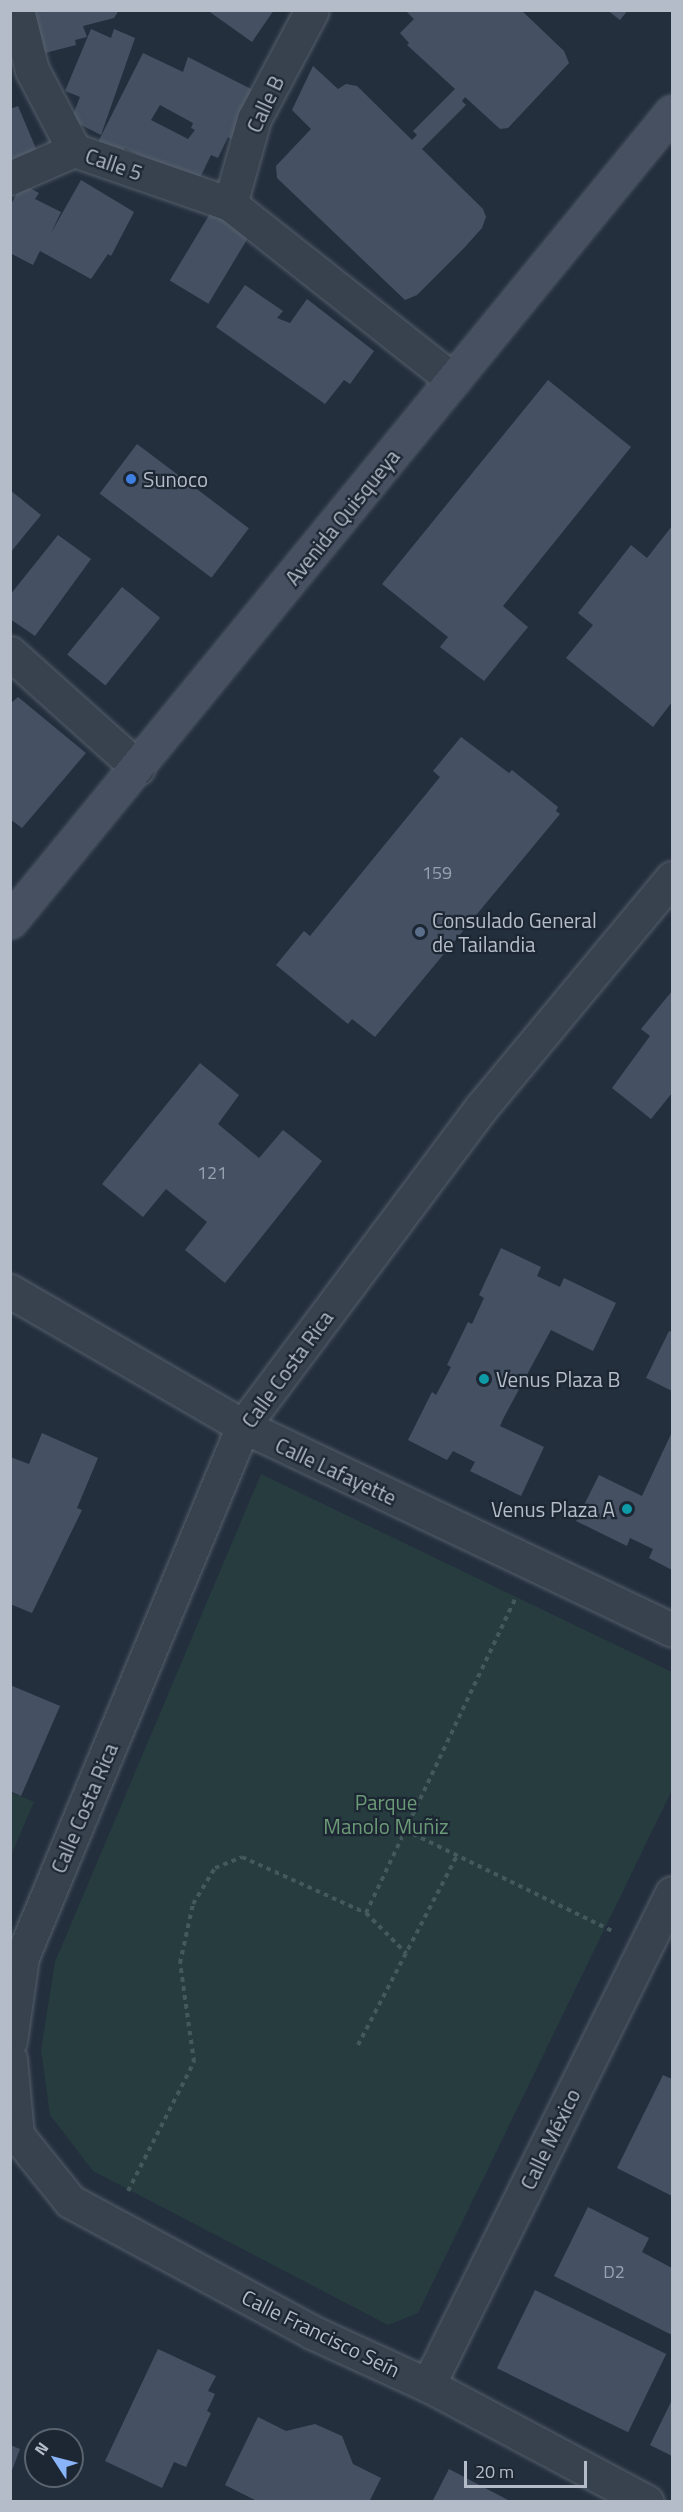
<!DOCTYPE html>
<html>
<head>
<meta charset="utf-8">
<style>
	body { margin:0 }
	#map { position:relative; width:683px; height:2512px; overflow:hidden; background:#242f3e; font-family:"Titillium Web",sans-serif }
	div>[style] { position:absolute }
	.green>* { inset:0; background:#263c3f }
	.building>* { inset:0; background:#455162; transform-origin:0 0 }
	.path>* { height:4px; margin-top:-2px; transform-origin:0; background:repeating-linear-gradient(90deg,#44595c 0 4.5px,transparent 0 9px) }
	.roads { filter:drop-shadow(0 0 2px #565f6c) drop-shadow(0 0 2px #565f6c) }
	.street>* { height:33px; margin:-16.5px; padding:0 16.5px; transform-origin:16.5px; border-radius:16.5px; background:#38414e }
	.secondary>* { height:33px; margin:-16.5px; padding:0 16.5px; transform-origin:16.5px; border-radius:16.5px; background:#465061 }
	.dots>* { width:16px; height:16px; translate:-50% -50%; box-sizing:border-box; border:3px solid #1d2633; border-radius:50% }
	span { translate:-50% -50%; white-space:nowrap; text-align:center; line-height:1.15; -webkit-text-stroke:4.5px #1d2633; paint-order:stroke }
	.number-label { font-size:18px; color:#98a1af }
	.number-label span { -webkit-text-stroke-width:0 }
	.street-label { font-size:21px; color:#b4bcc9 }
	.poi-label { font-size:21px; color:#b4bcc9 }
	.left { translate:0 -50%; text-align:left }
	.right { translate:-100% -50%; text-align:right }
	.park-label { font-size:21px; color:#6b9a76 }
	.frame { position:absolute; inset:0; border:12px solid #b4bcc9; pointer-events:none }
	.north { position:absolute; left:24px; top:2428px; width:60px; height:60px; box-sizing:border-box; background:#1d2633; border:2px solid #59626f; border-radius:50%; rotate:306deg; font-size:16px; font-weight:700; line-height:24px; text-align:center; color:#b4bcc9 }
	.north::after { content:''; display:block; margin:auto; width:21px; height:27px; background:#8ab4f8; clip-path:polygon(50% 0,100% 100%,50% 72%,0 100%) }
	.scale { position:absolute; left:464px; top:2461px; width:123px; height:27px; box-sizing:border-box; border:3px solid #b4bcc9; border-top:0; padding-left:8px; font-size:18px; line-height:21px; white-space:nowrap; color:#b4bcc9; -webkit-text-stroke:4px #1d2633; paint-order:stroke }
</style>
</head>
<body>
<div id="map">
	<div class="green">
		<div style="clip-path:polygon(261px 1474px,672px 1672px,672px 1790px,418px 2313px,388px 2325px,93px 2171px,50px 2115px,41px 2050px,55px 1962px)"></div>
		<div style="clip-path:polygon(11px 1792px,34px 1802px,11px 1855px)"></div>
	</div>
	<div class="building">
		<div style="clip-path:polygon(29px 10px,119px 10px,114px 18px,83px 26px,87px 37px,75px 40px,76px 45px,41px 54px)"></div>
		<div style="clip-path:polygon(207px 10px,274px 10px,252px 42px)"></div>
		<div style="clip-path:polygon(405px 10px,521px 10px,564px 51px,569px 63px,508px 128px,500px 129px,465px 97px,462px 101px,466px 105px,422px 149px,483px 209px,486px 217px,482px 228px,464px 248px,417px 295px,405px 300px,277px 178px,276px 166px,311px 129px,292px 110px,313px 66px,338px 89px,346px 84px,357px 86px,412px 140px,417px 135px,413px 131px,455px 89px,407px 45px,409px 43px,400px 33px,414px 19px)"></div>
		<div style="clip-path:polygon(607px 10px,628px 10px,620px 20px)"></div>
		<div style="clip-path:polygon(91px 29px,111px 38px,114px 29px,135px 38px,101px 135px,71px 120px,80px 97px,65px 91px)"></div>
		<div style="clip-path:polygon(evenodd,143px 53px,183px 72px,188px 57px,255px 91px,231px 139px,228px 137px,218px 158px,211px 155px,197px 184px,125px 148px,123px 154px,97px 144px,143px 53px,160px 105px,193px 123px,191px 128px,195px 130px,188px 139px,151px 120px,160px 105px)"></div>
		<div style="clip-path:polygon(18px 106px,37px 151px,10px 162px,10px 109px)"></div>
		<div style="clip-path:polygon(81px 180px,134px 212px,111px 256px,108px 254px,91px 279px,40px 251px,33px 265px,10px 253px,10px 206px,22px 184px,39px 193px,35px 199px,61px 212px,51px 233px)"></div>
		<div style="left:211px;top:212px;width:45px;height:80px;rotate:31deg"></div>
		<div style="clip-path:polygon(245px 285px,283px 311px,277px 318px,290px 323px,307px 299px,374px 351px,350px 384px,344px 380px,325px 404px,216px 327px)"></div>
		<div style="clip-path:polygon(548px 380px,631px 447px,503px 606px,528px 627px,484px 681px,440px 647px,448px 637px,382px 584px)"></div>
		<div style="left:137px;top:444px;width:140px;height:62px;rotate:37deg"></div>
		<div style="clip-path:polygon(10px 490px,41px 515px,10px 553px)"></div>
		<div style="clip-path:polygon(672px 526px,672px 702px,653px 727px,566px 658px,593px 625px,578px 613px,631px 545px,647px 558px)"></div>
		<div style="clip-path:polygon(58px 535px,91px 559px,35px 636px,10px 619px,10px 595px)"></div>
		<div style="left:122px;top:587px;width:49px;height:87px;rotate:39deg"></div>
		<div style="clip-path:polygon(18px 697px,86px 753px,22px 828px,10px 819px,10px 704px)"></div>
		<div style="clip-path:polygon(461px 737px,509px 773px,512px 770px,558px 807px,556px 811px,560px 814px,375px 1037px,352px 1019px,348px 1024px,276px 965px,304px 931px,310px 936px,440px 777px,433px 771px)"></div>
		<div style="clip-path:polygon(672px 991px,672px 1093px,651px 1119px,612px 1088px,650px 1036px,641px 1029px)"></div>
		<div style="clip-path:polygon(200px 1063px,239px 1095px,218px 1124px,259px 1158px,283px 1130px,322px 1161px,225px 1283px,185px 1250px,207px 1222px,166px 1189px,143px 1217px,102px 1184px)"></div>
		<div style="clip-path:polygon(501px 1248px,541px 1267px,537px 1276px,560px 1287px,564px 1278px,616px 1303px,593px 1351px,551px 1330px,503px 1419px,500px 1426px,544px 1447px,521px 1496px,470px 1471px,475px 1462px,453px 1451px,447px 1460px,408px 1440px,432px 1392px,436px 1395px,451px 1367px,447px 1365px,468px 1322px,472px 1324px,484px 1298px,479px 1295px)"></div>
		<div style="clip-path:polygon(669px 1331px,672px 1332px,672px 1391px,646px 1378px)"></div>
		<div style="clip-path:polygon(672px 1432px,672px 1570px,649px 1558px,653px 1549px,630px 1538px,627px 1546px,576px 1521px,599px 1475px,642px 1496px)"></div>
		<div style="clip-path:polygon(42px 1433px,98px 1458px,77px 1508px,82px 1510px,32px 1613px,10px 1604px,10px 1457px,29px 1464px)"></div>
		<div style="clip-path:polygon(10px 1685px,60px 1706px,21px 1796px,10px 1791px)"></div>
		<div style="clip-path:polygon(663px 2075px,672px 2079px,672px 2196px,617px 2168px)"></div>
		<div style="clip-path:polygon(588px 2207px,649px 2238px,642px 2252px,672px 2268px,672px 2335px,554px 2276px)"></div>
		<div style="left:535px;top:2290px;width:146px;height:87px;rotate:26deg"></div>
		<div style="clip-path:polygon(158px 2349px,216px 2376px,208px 2391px,215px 2394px,207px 2411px,211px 2413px,186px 2467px,174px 2462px,162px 2488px,105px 2461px)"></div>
		<div style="clip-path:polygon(672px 2400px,672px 2456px,650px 2445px)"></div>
		<div style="clip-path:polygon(258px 2417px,286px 2431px,315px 2424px,342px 2436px,353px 2464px,381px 2478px,369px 2502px,259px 2502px,225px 2485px)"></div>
		<div style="clip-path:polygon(10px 2445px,20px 2449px,11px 2473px,10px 2473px)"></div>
		<div style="clip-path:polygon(449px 2469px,508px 2500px,507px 2502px,432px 2502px)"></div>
	</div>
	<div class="path">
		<div style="left:405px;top:1830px;width:230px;rotate:26deg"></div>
		<div style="left:366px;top:1913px;width:57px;rotate:45deg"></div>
		<div style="left:358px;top:2045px;width:213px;rotate:-62.4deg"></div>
		<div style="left:128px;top:2191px;width:145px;rotate:-62.9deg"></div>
		<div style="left:194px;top:2062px;width:100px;rotate:-98deg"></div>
		<div style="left:180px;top:1963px;width:60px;rotate:-77.6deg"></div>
		<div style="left:193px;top:1904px;width:42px;rotate:-58.6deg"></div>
		<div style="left:215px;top:1868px;width:29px;rotate:-22deg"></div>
		<div style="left:242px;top:1857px;width:136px;rotate:24.3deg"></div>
		<div style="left:366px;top:1913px;width:350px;rotate:-64.6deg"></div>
	</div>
	<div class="roads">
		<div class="street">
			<div style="left:17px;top:10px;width:62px;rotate:76deg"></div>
			<div style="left:32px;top:70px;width:90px;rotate:62.3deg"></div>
			<div style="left:74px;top:150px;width:165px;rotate:19.1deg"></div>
			<div style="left:230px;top:204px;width:284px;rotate:38.3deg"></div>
			<div style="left:10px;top:178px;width:70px;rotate:-23.6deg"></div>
			<div style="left:230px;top:204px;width:88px;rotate:-74.2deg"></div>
			<div style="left:254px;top:119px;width:123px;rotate:-62deg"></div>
			<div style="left:10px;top:653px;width:172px;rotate:41.9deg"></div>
			<div style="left:10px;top:1291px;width:269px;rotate:30.1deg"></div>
			<div style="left:243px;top:1426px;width:475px;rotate:25.4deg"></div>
			<div style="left:10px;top:2041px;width:85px;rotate:-81.9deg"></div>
			<div style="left:22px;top:1957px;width:575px;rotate:-67.4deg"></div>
			<div style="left:243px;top:1426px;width:396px;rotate:-53.2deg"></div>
			<div style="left:480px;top:1109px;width:300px;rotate:-50.3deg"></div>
			<div style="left:10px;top:2059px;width:76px;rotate:84.7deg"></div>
			<div style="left:17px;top:2135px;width:85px;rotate:51.2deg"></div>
			<div style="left:70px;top:2201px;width:275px;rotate:28.4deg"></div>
			<div style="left:312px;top:2332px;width:128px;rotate:24.6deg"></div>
			<div style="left:428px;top:2385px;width:248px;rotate:28.1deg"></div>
			<div style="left:428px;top:2385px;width:549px;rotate:-63.62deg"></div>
		</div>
		<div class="secondary">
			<div style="left:10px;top:921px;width:1045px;rotate:-50.71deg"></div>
		</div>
	</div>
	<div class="dots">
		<div style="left:131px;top:479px;background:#3f7fe0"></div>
		<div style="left:420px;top:932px;background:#5c6f8a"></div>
		<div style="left:484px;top:1379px;background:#0f9aa8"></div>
		<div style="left:627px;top:1509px;background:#0f9aa8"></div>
	</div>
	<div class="number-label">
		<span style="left:437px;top:873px">159</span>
		<span style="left:212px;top:1173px">121</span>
		<span style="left:614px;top:2272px">D2</span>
	</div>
	<div class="street-label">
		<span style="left:265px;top:104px;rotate:-65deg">Calle B</span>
		<span style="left:114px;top:164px;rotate:19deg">Calle 5</span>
		<span style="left:342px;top:517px;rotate:-51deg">Avenida Quisqueya</span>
		<span style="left:287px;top:1369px;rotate:-54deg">Calle Costa Rica</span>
		<span style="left:336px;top:1471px;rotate:25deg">Calle Lafayette</span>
		<span style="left:84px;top:1808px;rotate:-67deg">Calle Costa Rica</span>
		<span style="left:550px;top:2139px;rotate:-64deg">Calle México</span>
		<span style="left:321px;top:2333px;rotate:26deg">Calle Francisco Seín</span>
	</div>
	<div class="poi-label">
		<span class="left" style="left:143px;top:479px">Sunoco</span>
		<span class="left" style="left:432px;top:932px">Consulado General<br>de Tailandia</span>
		<span class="left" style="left:496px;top:1379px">Venus Plaza B</span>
		<span class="right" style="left:615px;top:1509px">Venus Plaza A</span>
	</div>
	<div class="park-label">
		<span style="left:386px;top:1814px">Parque<br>Manolo Muñiz</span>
	</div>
	<div class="frame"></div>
	<div class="north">N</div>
	<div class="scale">20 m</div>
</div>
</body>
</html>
